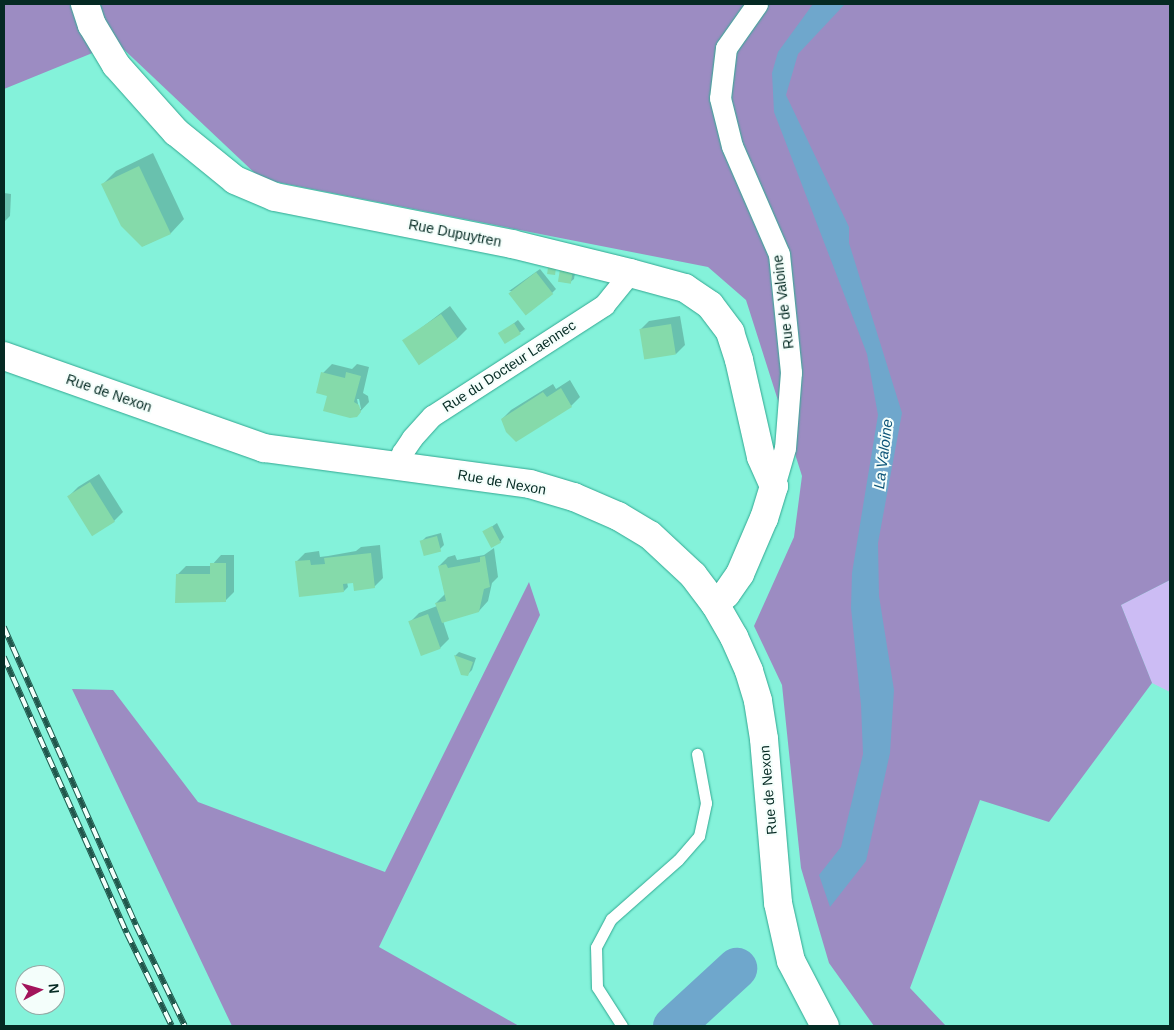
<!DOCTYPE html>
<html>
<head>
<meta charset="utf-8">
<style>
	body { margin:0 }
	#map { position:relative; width:1174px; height:1030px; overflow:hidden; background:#84f2da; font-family:Arial,sans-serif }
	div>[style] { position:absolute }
	.green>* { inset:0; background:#ccbcf4 }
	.forest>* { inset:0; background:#9c8cc2 }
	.water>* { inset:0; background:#6fa7cc }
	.shadow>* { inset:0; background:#0003 }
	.river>* { height:41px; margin:-20.5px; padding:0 20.5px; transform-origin:20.5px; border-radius:20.5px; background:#6fa7cc }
	.building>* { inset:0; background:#85daaa; transform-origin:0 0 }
	.roads { filter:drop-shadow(0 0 1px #31a892) drop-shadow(0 0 1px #31a892) }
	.lane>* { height:11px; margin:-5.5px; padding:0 5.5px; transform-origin:5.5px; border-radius:5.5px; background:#fff }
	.street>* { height:21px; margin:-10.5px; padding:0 10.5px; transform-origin:10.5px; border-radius:10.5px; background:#fff }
	.secondary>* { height:28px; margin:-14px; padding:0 14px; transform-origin:14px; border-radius:14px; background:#fff }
	.rail>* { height:5.5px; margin-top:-2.75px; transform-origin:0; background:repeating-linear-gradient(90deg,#f4fefb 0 11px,#21574c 0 22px); box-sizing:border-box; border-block:1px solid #21574c }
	span { translate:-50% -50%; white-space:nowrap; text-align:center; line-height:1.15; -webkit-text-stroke:4px #f4fefb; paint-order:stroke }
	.street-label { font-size:14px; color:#052a23 }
	.water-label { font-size:15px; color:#0e5579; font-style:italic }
	.frame { position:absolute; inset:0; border:5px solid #052a23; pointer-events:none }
	.north { position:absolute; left:15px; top:965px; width:50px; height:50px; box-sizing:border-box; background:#f4fefb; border:1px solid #94a9a5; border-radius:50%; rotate:84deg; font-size:14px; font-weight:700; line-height:20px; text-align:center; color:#052a23 }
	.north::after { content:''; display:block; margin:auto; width:18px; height:22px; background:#a2145b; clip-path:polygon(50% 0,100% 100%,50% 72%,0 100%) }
</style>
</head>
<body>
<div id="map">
	<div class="green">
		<div style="clip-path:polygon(1170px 580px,1170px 692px,1152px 683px,1121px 605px)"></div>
	</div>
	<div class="forest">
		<div style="clip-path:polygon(4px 4px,1170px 4px,1170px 580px,1121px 605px,1152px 683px,1049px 822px,980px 800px,910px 988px,946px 1026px,874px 1026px,829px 963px,801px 868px,782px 685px,754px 626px,794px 537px,802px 476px,746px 300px,708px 267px,261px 179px,117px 43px,4px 89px)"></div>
		<div style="clip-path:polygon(529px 582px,540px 615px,379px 947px,519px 1026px,232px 1026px,72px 689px,113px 690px,198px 802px,385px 872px)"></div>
	</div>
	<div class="water">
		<div style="clip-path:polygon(813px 4px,845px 4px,798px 54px,786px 95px,849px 227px,849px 243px,902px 413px,878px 543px,879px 596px,894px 690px,890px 753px,866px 861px,830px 907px,819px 875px,841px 847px,863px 754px,861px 705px,851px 608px,852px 573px,878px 415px,867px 354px,774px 112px,772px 73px,778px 52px)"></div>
	</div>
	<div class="shadow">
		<div style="clip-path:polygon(153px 153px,184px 219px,171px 233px,143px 246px,103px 184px,116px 171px)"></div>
		<div style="clip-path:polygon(4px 193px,11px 194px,10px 216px,4px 222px)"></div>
		<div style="clip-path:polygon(576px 267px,574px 279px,569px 283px,559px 281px)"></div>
		<div style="clip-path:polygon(540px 269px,556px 289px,552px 293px,509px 291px)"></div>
		<div style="clip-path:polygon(450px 306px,467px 329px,458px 338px,420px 363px,404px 341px)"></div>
		<div style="clip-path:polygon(680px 316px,685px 345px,676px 354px,640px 330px,649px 321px)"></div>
		<div style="clip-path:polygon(518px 320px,525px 329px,505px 343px,500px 334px)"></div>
		<div style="clip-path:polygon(evenodd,332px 364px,352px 369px,357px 364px,369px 367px,363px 393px,368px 396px,369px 402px,356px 416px,328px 395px,323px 373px,332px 364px,357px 399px,359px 399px,361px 409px,359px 409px,357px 399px)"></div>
		<div style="clip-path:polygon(570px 380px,580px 397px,571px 406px,516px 440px,502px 419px,511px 410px,553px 384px,556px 389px)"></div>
		<div style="clip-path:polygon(99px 474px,123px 512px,114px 521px,69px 496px,78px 487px)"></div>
		<div style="clip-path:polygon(497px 523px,504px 537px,500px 542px,484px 532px)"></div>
		<div style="clip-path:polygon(441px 533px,444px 545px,440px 549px,422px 541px,426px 537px)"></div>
		<div style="clip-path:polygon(380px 545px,383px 578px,374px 587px,354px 582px,347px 582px,348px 587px,344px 591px,296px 562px,305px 553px,319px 551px,320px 557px,328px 556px,356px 551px,361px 547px)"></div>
		<div style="clip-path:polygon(494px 548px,498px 577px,492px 583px,488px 601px,479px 611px,443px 621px,449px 639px,440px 648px,410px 622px,419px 613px,437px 606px,436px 603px,445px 594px,439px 566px,448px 557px,455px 555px,457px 560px,484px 555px)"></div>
		<div style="clip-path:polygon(221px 555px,234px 555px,234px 592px,225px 601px,177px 575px,186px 566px,211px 566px)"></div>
		<div style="clip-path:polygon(459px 652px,476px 658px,472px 670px,468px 674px,455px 656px)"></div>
	</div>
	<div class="river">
		<div style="left:673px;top:1026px;width:86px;rotate:-42.6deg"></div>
	</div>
	<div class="building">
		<div style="clip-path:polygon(139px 166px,171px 234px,142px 247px,121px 226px,101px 184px)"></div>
		<div style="left:548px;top:267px;width:8px;height:7px;rotate:7deg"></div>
		<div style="left:560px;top:269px;width:13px;height:13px;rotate:9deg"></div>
		<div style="left:536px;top:272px;width:28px;height:35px;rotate:52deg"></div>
		<div style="left:441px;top:314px;width:30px;height:47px;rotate:56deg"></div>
		<div style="left:514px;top:323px;width:13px;height:19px;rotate:58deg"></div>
		<div style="left:671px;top:324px;width:31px;height:32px;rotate:81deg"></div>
		<div style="clip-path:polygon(321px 372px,345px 378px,346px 372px,361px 376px,354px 402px,359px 405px,361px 412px,357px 417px,350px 418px,323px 411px,327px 396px,316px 393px)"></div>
		<div style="clip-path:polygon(561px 388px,572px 407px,516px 442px,506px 432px,501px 419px,543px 392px,547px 397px)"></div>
		<div style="left:90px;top:482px;width:47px;height:27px;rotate:58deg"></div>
		<div style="left:492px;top:526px;width:19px;height:11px;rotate:62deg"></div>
		<div style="left:437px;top:536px;width:16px;height:18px;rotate:75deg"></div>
		<div style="clip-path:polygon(371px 553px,375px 588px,354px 591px,353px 583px,343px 584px,344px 592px,299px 597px,295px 561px,310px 560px,311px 565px,325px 564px,324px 558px)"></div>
		<div style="clip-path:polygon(485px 556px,490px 587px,484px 589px,479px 612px,442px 623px,435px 603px,446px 601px,438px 566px,446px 564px,448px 568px,480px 562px,480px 557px)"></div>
		<div style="clip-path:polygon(210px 563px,226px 563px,226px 602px,175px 603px,176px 574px,210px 574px)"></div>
		<div style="left:428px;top:614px;width:37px;height:21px;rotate:70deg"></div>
		<div style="clip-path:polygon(454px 655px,473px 662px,468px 676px,461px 675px)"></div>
	</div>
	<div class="roads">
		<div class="lane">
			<div style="left:622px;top:1026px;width:46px;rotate:-122.7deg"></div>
			<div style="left:597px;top:987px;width:40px;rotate:-91.4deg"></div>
			<div style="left:596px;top:947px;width:32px;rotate:-62deg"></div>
			<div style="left:611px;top:919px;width:89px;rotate:-41.4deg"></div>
			<div style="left:678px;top:860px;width:32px;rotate:-49deg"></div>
			<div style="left:699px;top:836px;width:34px;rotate:-78deg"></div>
			<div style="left:706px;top:803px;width:50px;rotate:-100.4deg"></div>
		</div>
		<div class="street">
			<div style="left:757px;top:4px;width:54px;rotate:125.2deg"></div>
			<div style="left:726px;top:48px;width:50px;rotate:96.8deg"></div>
			<div style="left:720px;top:98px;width:49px;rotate:76deg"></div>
			<div style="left:732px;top:146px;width:118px;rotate:66.5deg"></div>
			<div style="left:779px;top:254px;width:119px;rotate:84.2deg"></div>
			<div style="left:791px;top:372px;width:76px;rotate:94.5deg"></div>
			<div style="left:785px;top:448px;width:40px;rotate:106deg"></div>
			<div style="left:398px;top:467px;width:15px;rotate:-74deg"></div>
			<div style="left:402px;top:453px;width:18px;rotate:-56deg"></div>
			<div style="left:412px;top:438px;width:30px;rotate:-48deg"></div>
			<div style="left:432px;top:416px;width:205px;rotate:-32.8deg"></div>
			<div style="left:604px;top:305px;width:41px;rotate:-50.9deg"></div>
		</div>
		<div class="secondary">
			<div style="left:85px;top:4px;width:22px;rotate:72deg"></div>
			<div style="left:92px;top:25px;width:47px;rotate:59deg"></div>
			<div style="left:116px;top:65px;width:90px;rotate:48.2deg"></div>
			<div style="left:176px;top:132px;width:76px;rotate:39.1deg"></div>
			<div style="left:235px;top:180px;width:43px;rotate:23deg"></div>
			<div style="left:275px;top:197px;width:242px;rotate:11.2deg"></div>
			<div style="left:512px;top:244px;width:122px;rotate:13.8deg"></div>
			<div style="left:630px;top:273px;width:57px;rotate:15.3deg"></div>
			<div style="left:685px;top:288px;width:30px;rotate:34deg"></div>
			<div style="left:710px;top:305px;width:34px;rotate:53deg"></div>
			<div style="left:730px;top:332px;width:29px;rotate:72deg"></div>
			<div style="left:739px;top:360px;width:99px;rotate:77.2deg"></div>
			<div style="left:761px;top:457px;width:32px;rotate:66deg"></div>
			<div style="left:774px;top:486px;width:34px;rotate:107deg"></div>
			<div style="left:764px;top:518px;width:61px;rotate:113.2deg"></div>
			<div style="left:740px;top:574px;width:24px;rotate:125deg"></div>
			<div style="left:726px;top:594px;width:15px;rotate:138deg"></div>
			<div style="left:4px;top:356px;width:276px;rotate:19.5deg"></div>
			<div style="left:264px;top:448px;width:268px;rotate:7.7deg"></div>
			<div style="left:530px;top:484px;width:46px;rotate:16.5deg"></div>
			<div style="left:574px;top:497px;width:48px;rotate:23.4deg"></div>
			<div style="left:618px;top:516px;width:37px;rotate:31deg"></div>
			<div style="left:650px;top:535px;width:59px;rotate:42.9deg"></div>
			<div style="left:693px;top:575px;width:36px;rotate:53deg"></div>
			<div style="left:715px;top:604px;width:38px;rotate:60deg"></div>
			<div style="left:734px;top:637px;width:37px;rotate:66deg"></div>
			<div style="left:749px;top:671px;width:31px;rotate:73deg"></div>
			<div style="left:758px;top:701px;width:38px;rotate:81deg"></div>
			<div style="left:764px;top:739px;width:165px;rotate:85.1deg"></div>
			<div style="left:778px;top:903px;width:59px;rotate:77.4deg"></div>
			<div style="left:791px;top:961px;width:73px;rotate:62.4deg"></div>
		</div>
	</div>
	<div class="rail">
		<div style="left:4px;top:627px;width:326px;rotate:66.1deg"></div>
		<div style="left:136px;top:925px;width:112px;rotate:64.1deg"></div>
		<div style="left:4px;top:657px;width:302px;rotate:66deg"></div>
		<div style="left:127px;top:933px;width:103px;rotate:64.2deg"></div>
	</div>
	<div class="street-label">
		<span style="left:455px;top:233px;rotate:11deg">Rue Dupuytren</span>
		<span style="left:783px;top:302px;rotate:-97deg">Rue de Valoine</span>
		<span style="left:509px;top:366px;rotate:-33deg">Rue du Docteur Laennec</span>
		<span style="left:109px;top:393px;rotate:19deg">Rue de Nexon</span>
		<span style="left:502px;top:482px;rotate:10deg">Rue de Nexon</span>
		<span style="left:768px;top:790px;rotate:-95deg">Rue de Nexon</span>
	</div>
	<div class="water-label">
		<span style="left:883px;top:454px;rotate:-83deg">La Valoine</span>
	</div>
	<div class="frame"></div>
	<div class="north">N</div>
</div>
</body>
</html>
